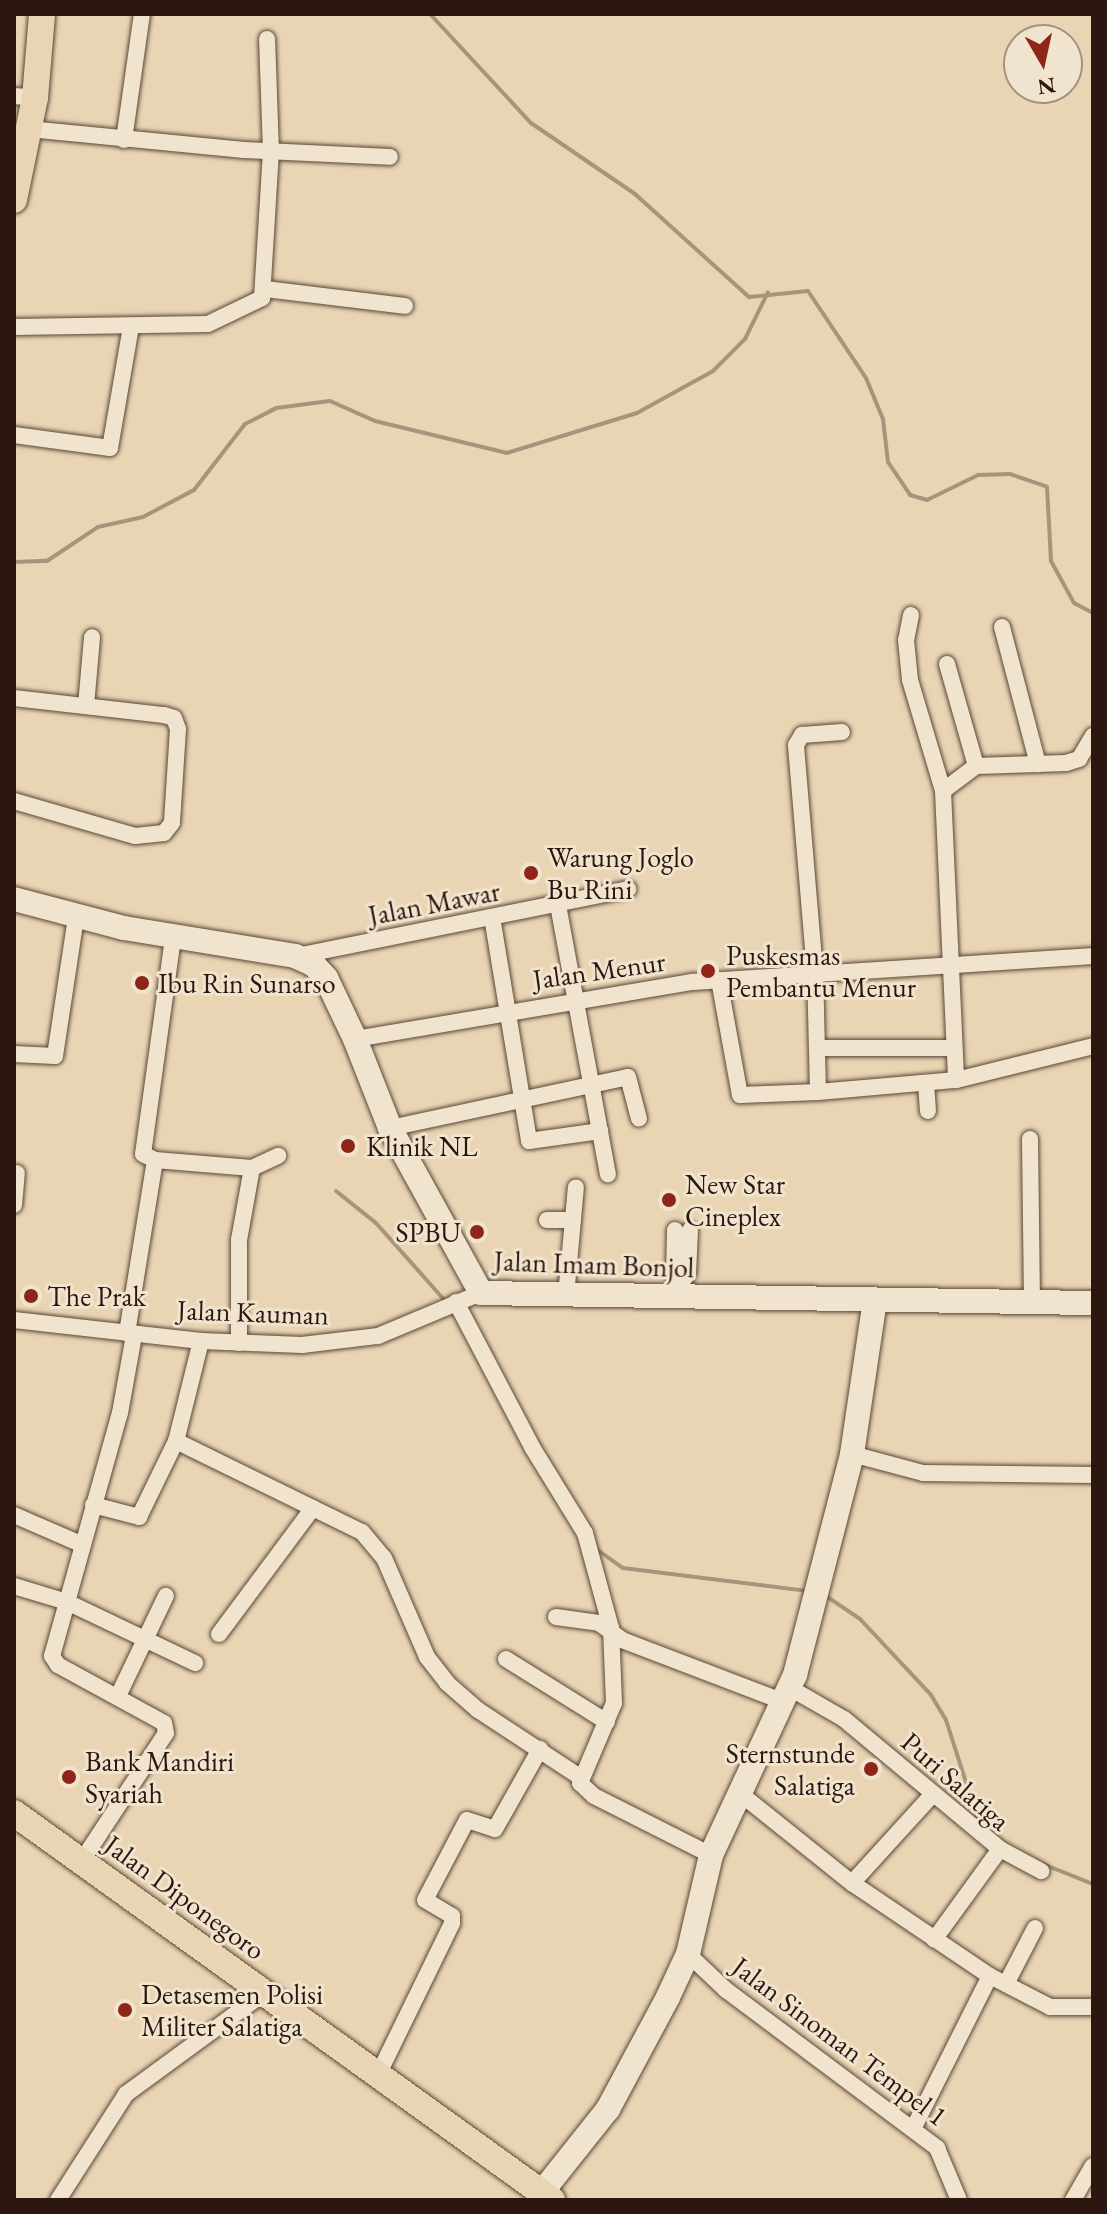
<!DOCTYPE html>
<html>
<head>
<meta charset="utf-8">
<style>
	body { margin:0 }
	#map { position:relative; width:1107px; height:2214px; overflow:hidden; background:#e9d5b4; font-family:"EB Garamond",serif }
	div>[style] { position:absolute }
	.stream>* { height:4px; margin:-2px; padding:0 2px; transform-origin:2px; border-radius:2px; background:#a8947c }
	.roads { filter:drop-shadow(0 0 2px #5a4638) drop-shadow(0 0 2px #5a4638) }
	.street>* { height:16px; margin:-8px; padding:0 8px; transform-origin:8px; border-radius:8px; background:#f1e4ce }
	.secondary>* { height:24px; margin:-12px; padding:0 12px; transform-origin:12px; border-radius:12px; background:#f1e4ce }
	.primary>* { height:26px; margin:-13px; padding:0 13px; transform-origin:13px; border-radius:13px; background:#e9d5b4 }
	.dots>* { width:22px; height:22px; translate:-50% -50%; box-sizing:border-box; border:4px solid #f1e4ce; border-radius:50% }
	span { translate:-50% -50%; white-space:nowrap; text-align:center; line-height:1.15; -webkit-text-stroke:6px #f1e4ce; paint-order:stroke }
	.poi-label { font-size:28px; color:#2b170f }
	.left { translate:0 -50%; text-align:left }
	.right { translate:-100% -50%; text-align:right }
	.street-label { font-size:28px; color:#2b170f }
	.frame { position:absolute; inset:0; border:16px solid #2b170f; pointer-events:none }
	.north { position:absolute; left:1003px; top:24px; width:80px; height:80px; box-sizing:border-box; background:#f1e4ce; border:2px solid #a29282; border-radius:50%; rotate:171deg; font-size:22px; font-weight:700; line-height:32px; text-align:center; color:#2b170f }
	.north::after { content:''; display:block; margin:auto; width:28px; height:36px; background:#8f2418; clip-path:polygon(50% 0,100% 100%,50% 72%,0 100%) }
</style>
</head>
<body>
<div id="map">
	<div class="stream">
		<div style="left:430px;top:14px;width:149px;rotate:47.2deg"></div>
		<div style="left:531px;top:123px;width:126px;rotate:34.3deg"></div>
		<div style="left:635px;top:194px;width:154px;rotate:42.1deg"></div>
		<div style="left:749px;top:297px;width:59px;rotate:-5.8deg"></div>
		<div style="left:808px;top:291px;width:105px;rotate:56.3deg"></div>
		<div style="left:866px;top:378px;width:44px;rotate:67.5deg"></div>
		<div style="left:883px;top:419px;width:43px;rotate:83.4deg"></div>
		<div style="left:888px;top:462px;width:40px;rotate:56deg"></div>
		<div style="left:910px;top:495px;width:18px;rotate:16deg"></div>
		<div style="left:927px;top:500px;width:57px;rotate:-26.1deg"></div>
		<div style="left:978px;top:475px;width:32px;rotate:-2deg"></div>
		<div style="left:1010px;top:474px;width:39px;rotate:19deg"></div>
		<div style="left:1047px;top:487px;width:74px;rotate:86.9deg"></div>
		<div style="left:1051px;top:561px;width:48px;rotate:61.3deg"></div>
		<div style="left:1074px;top:603px;width:21px;rotate:28deg"></div>
		<div style="left:14px;top:562px;width:33px;rotate:-2deg"></div>
		<div style="left:47px;top:561px;width:61px;rotate:-33.7deg"></div>
		<div style="left:98px;top:527px;width:46px;rotate:-12.5deg"></div>
		<div style="left:143px;top:517px;width:58px;rotate:-27.9deg"></div>
		<div style="left:194px;top:490px;width:83px;rotate:-52.3deg"></div>
		<div style="left:245px;top:424px;width:35px;rotate:-27deg"></div>
		<div style="left:276px;top:408px;width:54px;rotate:-7.4deg"></div>
		<div style="left:330px;top:401px;width:49px;rotate:24deg"></div>
		<div style="left:375px;top:421px;width:136px;rotate:13.6deg"></div>
		<div style="left:507px;top:453px;width:136px;rotate:-17.1deg"></div>
		<div style="left:637px;top:413px;width:87px;rotate:-28.9deg"></div>
		<div style="left:713px;top:371px;width:45px;rotate:-45deg"></div>
		<div style="left:745px;top:339px;width:52px;rotate:-63.9deg"></div>
		<div style="left:336px;top:1191px;width:51px;rotate:38.7deg"></div>
		<div style="left:376px;top:1223px;width:107px;rotate:48.4deg"></div>
		<div style="left:595px;top:1548px;width:34px;rotate:36deg"></div>
		<div style="left:623px;top:1568px;width:185px;rotate:7.1deg"></div>
		<div style="left:823px;top:1594px;width:45px;rotate:34deg"></div>
		<div style="left:860px;top:1619px;width:104px;rotate:46.9deg"></div>
		<div style="left:931px;top:1695px;width:29px;rotate:59deg"></div>
		<div style="left:946px;top:1720px;width:108px;rotate:72.2deg"></div>
		<div style="left:1043px;top:1864px;width:54px;rotate:21.8deg"></div>
	</div>
	<div class="roads">
		<div class="street">
			<div style="left:14px;top:96px;width:21px;rotate:5deg"></div>
			<div style="left:29px;top:129px;width:216px;rotate:5.6deg"></div>
			<div style="left:244px;top:150px;width:146px;rotate:2.7deg"></div>
			<div style="left:124px;top:140px;width:127px;rotate:-81.9deg"></div>
			<div style="left:265px;top:289px;width:141px;rotate:6.9deg"></div>
			<div style="left:14px;top:327px;width:194px;rotate:-0.9deg"></div>
			<div style="left:208px;top:324px;width:60px;rotate:-25.7deg"></div>
			<div style="left:262px;top:298px;width:146px;rotate:-86.5deg"></div>
			<div style="left:271px;top:152px;width:113px;rotate:-92deg"></div>
			<div style="left:14px;top:435px;width:97px;rotate:7.7deg"></div>
			<div style="left:110px;top:448px;width:123px;rotate:-80.2deg"></div>
			<div style="left:911px;top:615px;width:25px;rotate:101deg"></div>
			<div style="left:906px;top:640px;width:40px;rotate:84.3deg"></div>
			<div style="left:910px;top:680px;width:116px;rotate:73.4deg"></div>
			<div style="left:1002px;top:627px;width:142px;rotate:75.3deg"></div>
			<div style="left:947px;top:664px;width:106px;rotate:74.1deg"></div>
			<div style="left:976px;top:766px;width:41px;rotate:142.9deg"></div>
			<div style="left:943px;top:791px;width:289px;rotate:87.4deg"></div>
			<div style="left:956px;top:1080px;width:141px;rotate:-13.9deg"></div>
			<div style="left:14px;top:698px;width:151px;rotate:6.5deg"></div>
			<div style="left:164px;top:715px;width:10px;rotate:17deg"></div>
			<div style="left:174px;top:718px;width:12px;rotate:70deg"></div>
			<div style="left:178px;top:729px;width:94px;rotate:93.7deg"></div>
			<div style="left:172px;top:823px;width:13px;rotate:129deg"></div>
			<div style="left:164px;top:833px;width:29px;rotate:174deg"></div>
			<div style="left:135px;top:836px;width:126px;rotate:-163.9deg"></div>
			<div style="left:86px;top:706px;width:69px;rotate:-85deg"></div>
			<div style="left:976px;top:766px;width:90px;rotate:-1.9deg"></div>
			<div style="left:1066px;top:763px;width:14px;rotate:-17deg"></div>
			<div style="left:1079px;top:759px;width:27px;rotate:-59deg"></div>
			<div style="left:558px;top:905px;width:274px;rotate:79.5deg"></div>
			<div style="left:492px;top:917px;width:227px;rotate:80.6deg"></div>
			<div style="left:529px;top:1141px;width:72px;rotate:-8deg"></div>
			<div style="left:173px;top:938px;width:218px;rotate:97.9deg"></div>
			<div style="left:143px;top:1154px;width:13px;rotate:27deg"></div>
			<div style="left:155px;top:1160px;width:97px;rotate:4.7deg"></div>
			<div style="left:252px;top:1168px;width:29px;rotate:-25deg"></div>
			<div style="left:297px;top:956px;width:338px;rotate:-11.4deg"></div>
			<div style="left:719px;top:980px;width:117px;rotate:79.7deg"></div>
			<div style="left:740px;top:1095px;width:78px;rotate:-2.2deg"></div>
			<div style="left:818px;top:1092px;width:120px;rotate:-91.4deg"></div>
			<div style="left:815px;top:972px;width:228px;rotate:-94.8deg"></div>
			<div style="left:796px;top:745px;width:12px;rotate:-59deg"></div>
			<div style="left:802px;top:735px;width:40px;rotate:-4.3deg"></div>
			<div style="left:355px;top:1039px;width:343px;rotate:-9.6deg"></div>
			<div style="left:693px;top:982px;width:401px;rotate:-3.7deg"></div>
			<div style="left:819px;top:1048px;width:134px"></div>
			<div style="left:14px;top:1054px;width:41px;rotate:2.8deg"></div>
			<div style="left:55px;top:1056px;width:141px;rotate:-81.4deg"></div>
			<div style="left:926px;top:1083px;width:28px;rotate:86deg"></div>
			<div style="left:818px;top:1092px;width:139px;rotate:-5deg"></div>
			<div style="left:390px;top:1128px;width:243px;rotate:-12.1deg"></div>
			<div style="left:628px;top:1077px;width:43px;rotate:75.3deg"></div>
			<div style="left:1030px;top:1139px;width:164px;rotate:89.3deg"></div>
			<div style="left:14px;top:1205px;width:32px;rotate:-85deg"></div>
			<div style="left:547px;top:1220px;width:26px"></div>
			<div style="left:675px;top:1230px;width:46px;rotate:91.2deg"></div>
			<div style="left:674px;top:1276px;width:9px;rotate:41deg"></div>
			<div style="left:566px;top:1296px;width:109px;rotate:-84.8deg"></div>
			<div style="left:680px;top:1297px;width:15px;rotate:-86deg"></div>
			<div style="left:681px;top:1282px;width:11px;rotate:-49deg"></div>
			<div style="left:688px;top:1274px;width:44px;rotate:-87.4deg"></div>
			<div style="left:456px;top:1302px;width:164px;rotate:62.3deg"></div>
			<div style="left:532px;top:1447px;width:101px;rotate:58.4deg"></div>
			<div style="left:585px;top:1533px;width:98px;rotate:74.7deg"></div>
			<div style="left:611px;top:1628px;width:75px;rotate:87.7deg"></div>
			<div style="left:614px;top:1703px;width:87px;rotate:113deg"></div>
			<div style="left:580px;top:1783px;width:19px;rotate:43deg"></div>
			<div style="left:594px;top:1796px;width:131px;rotate:26.8deg"></div>
			<div style="left:14px;top:1320px;width:188px;rotate:6.4deg"></div>
			<div style="left:201px;top:1341px;width:101px;rotate:2.3deg"></div>
			<div style="left:302px;top:1345px;width:77px;rotate:-6.8deg"></div>
			<div style="left:378px;top:1336px;width:112px;rotate:-22.7deg"></div>
			<div style="left:127px;top:1333px;width:175px;rotate:-80.8deg"></div>
			<div style="left:201px;top:1341px;width:103px;rotate:104deg"></div>
			<div style="left:176px;top:1441px;width:207px;rotate:26.1deg"></div>
			<div style="left:362px;top:1532px;width:34px;rotate:50deg"></div>
			<div style="left:384px;top:1558px;width:108px;rotate:66.5deg"></div>
			<div style="left:427px;top:1657px;width:33px;rotate:52deg"></div>
			<div style="left:447px;top:1683px;width:41px;rotate:41.1deg"></div>
			<div style="left:478px;top:1710px;width:122px;rotate:33.3deg"></div>
			<div style="left:239px;top:1343px;width:103px;rotate:-90deg"></div>
			<div style="left:239px;top:1240px;width:73px;rotate:-79.8deg"></div>
			<div style="left:852px;top:1454px;width:73px;rotate:15deg"></div>
			<div style="left:923px;top:1473px;width:170px;rotate:0.7deg"></div>
			<div style="left:93px;top:1505px;width:48px;rotate:14.6deg"></div>
			<div style="left:139px;top:1517px;width:85px;rotate:-64deg"></div>
			<div style="left:14px;top:1515px;width:75px;rotate:23.5deg"></div>
			<div style="left:14px;top:1586px;width:55px;rotate:16.8deg"></div>
			<div style="left:67px;top:1602px;width:142px;rotate:25.5deg"></div>
			<div style="left:556px;top:1617px;width:43px;rotate:7.9deg"></div>
			<div style="left:599px;top:1623px;width:29px;rotate:36deg"></div>
			<div style="left:622px;top:1640px;width:173px;rotate:20.9deg"></div>
			<div style="left:219px;top:1634px;width:157px;rotate:-53.3deg"></div>
			<div style="left:506px;top:1659px;width:119px;rotate:32deg"></div>
			<div style="left:790px;top:1688px;width:62px;rotate:29.9deg"></div>
			<div style="left:844px;top:1719px;width:203px;rotate:39.8deg"></div>
			<div style="left:1000px;top:1849px;width:112px;rotate:126deg"></div>
			<div style="left:118px;top:1696px;width:111px;rotate:-64.4deg"></div>
			<div style="left:742px;top:1795px;width:141px;rotate:38.7deg"></div>
			<div style="left:852px;top:1883px;width:166px;rotate:34deg"></div>
			<div style="left:1000px;top:1849px;width:47px;rotate:28.2deg"></div>
			<div style="left:81px;top:1862px;width:154px;rotate:-56.6deg"></div>
			<div style="left:166px;top:1733px;width:10px;rotate:-101deg"></div>
			<div style="left:164px;top:1723px;width:121px;rotate:-151.3deg"></div>
			<div style="left:58px;top:1665px;width:11px;rotate:-124deg"></div>
			<div style="left:52px;top:1656px;width:252px;rotate:-74.4deg"></div>
			<div style="left:120px;top:1413px;width:79px;rotate:-79.8deg"></div>
			<div style="left:852px;top:1883px;width:120px;rotate:-47.7deg"></div>
			<div style="left:688px;top:1954px;width:52px;rotate:43.5deg"></div>
			<div style="left:726px;top:1990px;width:264px;rotate:36.8deg"></div>
			<div style="left:937px;top:2148px;width:56px;rotate:67.1deg"></div>
			<div style="left:1006px;top:1984px;width:63px;rotate:-62.6deg"></div>
			<div style="left:379px;top:2073px;width:167px;rotate:-64deg"></div>
			<div style="left:452px;top:1923px;width:7px;rotate:-90deg"></div>
			<div style="left:452px;top:1916px;width:31px;rotate:-149deg"></div>
			<div style="left:425px;top:1900px;width:90px;rotate:-62.3deg"></div>
			<div style="left:467px;top:1820px;width:29px;rotate:18deg"></div>
			<div style="left:495px;top:1829px;width:92px;rotate:-60.6deg"></div>
			<div style="left:914px;top:2127px;width:169px;rotate:-63.3deg"></div>
			<div style="left:990px;top:1976px;width:68px;rotate:27.3deg"></div>
			<div style="left:1050px;top:2007px;width:43px"></div>
			<div style="left:58px;top:2200px;width:126px;rotate:-57.3deg"></div>
			<div style="left:126px;top:2094px;width:171px;rotate:-36.2deg"></div>
			<div style="left:1073px;top:2200px;width:39px;rotate:-60deg"></div>
		</div>
		<div class="secondary">
			<div style="left:14px;top:899px;width:114px;rotate:14.8deg"></div>
			<div style="left:124px;top:928px;width:173px;rotate:9.3deg"></div>
			<div style="left:295px;top:956px;width:21px;rotate:25deg"></div>
			<div style="left:314px;top:965px;width:18px;rotate:47deg"></div>
			<div style="left:326px;top:978px;width:68px;rotate:64.6deg"></div>
			<div style="left:355px;top:1039px;width:96px;rotate:68.5deg"></div>
			<div style="left:390px;top:1128px;width:188px;rotate:61.1deg"></div>
			<div style="left:481px;top:1293px;width:612px;rotate:0.94deg"></div>
			<div style="left:542px;top:2192px;width:106px;rotate:-51.5deg"></div>
			<div style="left:608px;top:2109px;width:127px;rotate:-61.8deg"></div>
			<div style="left:668px;top:1997px;width:47px;rotate:-65.1deg"></div>
			<div style="left:688px;top:1954px;width:102px;rotate:-76.9deg"></div>
			<div style="left:711px;top:1855px;width:199px;rotate:-65deg"></div>
			<div style="left:795px;top:1675px;width:228px;rotate:-75.5deg"></div>
			<div style="left:852px;top:1454px;width:155px;rotate:-81.5deg"></div>
		</div>
		<div class="primary">
			<div style="left:14px;top:200px;width:104px;rotate:-78.4deg"></div>
			<div style="left:35px;top:98px;width:84px;rotate:-85.2deg"></div>
			<div style="left:14px;top:1813px;width:663px;rotate:35.73deg"></div>
		</div>
	</div>
	<div class="dots">
		<div style="left:531px;top:873px;background:#8f2418"></div>
		<div style="left:708px;top:971px;background:#8f2418"></div>
		<div style="left:142px;top:983px;background:#8f2418"></div>
		<div style="left:348px;top:1146px;background:#8f2418"></div>
		<div style="left:669px;top:1200px;background:#8f2418"></div>
		<div style="left:477px;top:1232px;background:#8f2418"></div>
		<div style="left:31px;top:1296px;background:#8f2418"></div>
		<div style="left:871px;top:1769px;background:#8f2418"></div>
		<div style="left:69px;top:1777px;background:#8f2418"></div>
		<div style="left:125px;top:2010px;background:#8f2418"></div>
	</div>
	<div class="poi-label">
		<span class="left" style="left:547px;top:873px">Warung Joglo<br>Bu Rini</span>
		<span class="left" style="left:726px;top:971px">Puskesmas<br>Pembantu Menur</span>
		<span class="left" style="left:158px;top:983px">Ibu Rin Sunarso</span>
		<span class="left" style="left:366px;top:1146px">Klinik NL</span>
		<span class="left" style="left:685px;top:1200px">New Star<br>Cineplex</span>
		<span class="right" style="left:461px;top:1232px">SPBU</span>
		<span class="left" style="left:47px;top:1296px">The Prak</span>
		<span class="right" style="left:855px;top:1769px">Sternstunde<br>Salatiga</span>
		<span class="left" style="left:85px;top:1777px">Bank Mandiri<br>Syariah</span>
		<span class="left" style="left:141px;top:2010px">Detasemen Polisi<br>Militer Salatiga</span>
	</div>
	<div class="street-label">
		<span style="left:434px;top:903px;rotate:-11deg">Jalan Mawar</span>
		<span style="left:599px;top:970px;rotate:-8deg">Jalan Menur</span>
		<span style="left:594px;top:1264px;rotate:2deg">Jalan Imam Bonjol</span>
		<span style="left:253px;top:1312px;rotate:2deg">Jalan Kauman</span>
		<span style="left:956px;top:1781px;rotate:41deg">Puri Salatiga</span>
		<span style="left:185px;top:1897px;rotate:36deg">Jalan Diponegoro</span>
		<span style="left:840px;top:2041px;rotate:37deg">Jalan Sinoman Tempel 1</span>
	</div>
	<div class="frame"></div>
	<div class="north">N</div>
</div>
</body>
</html>
